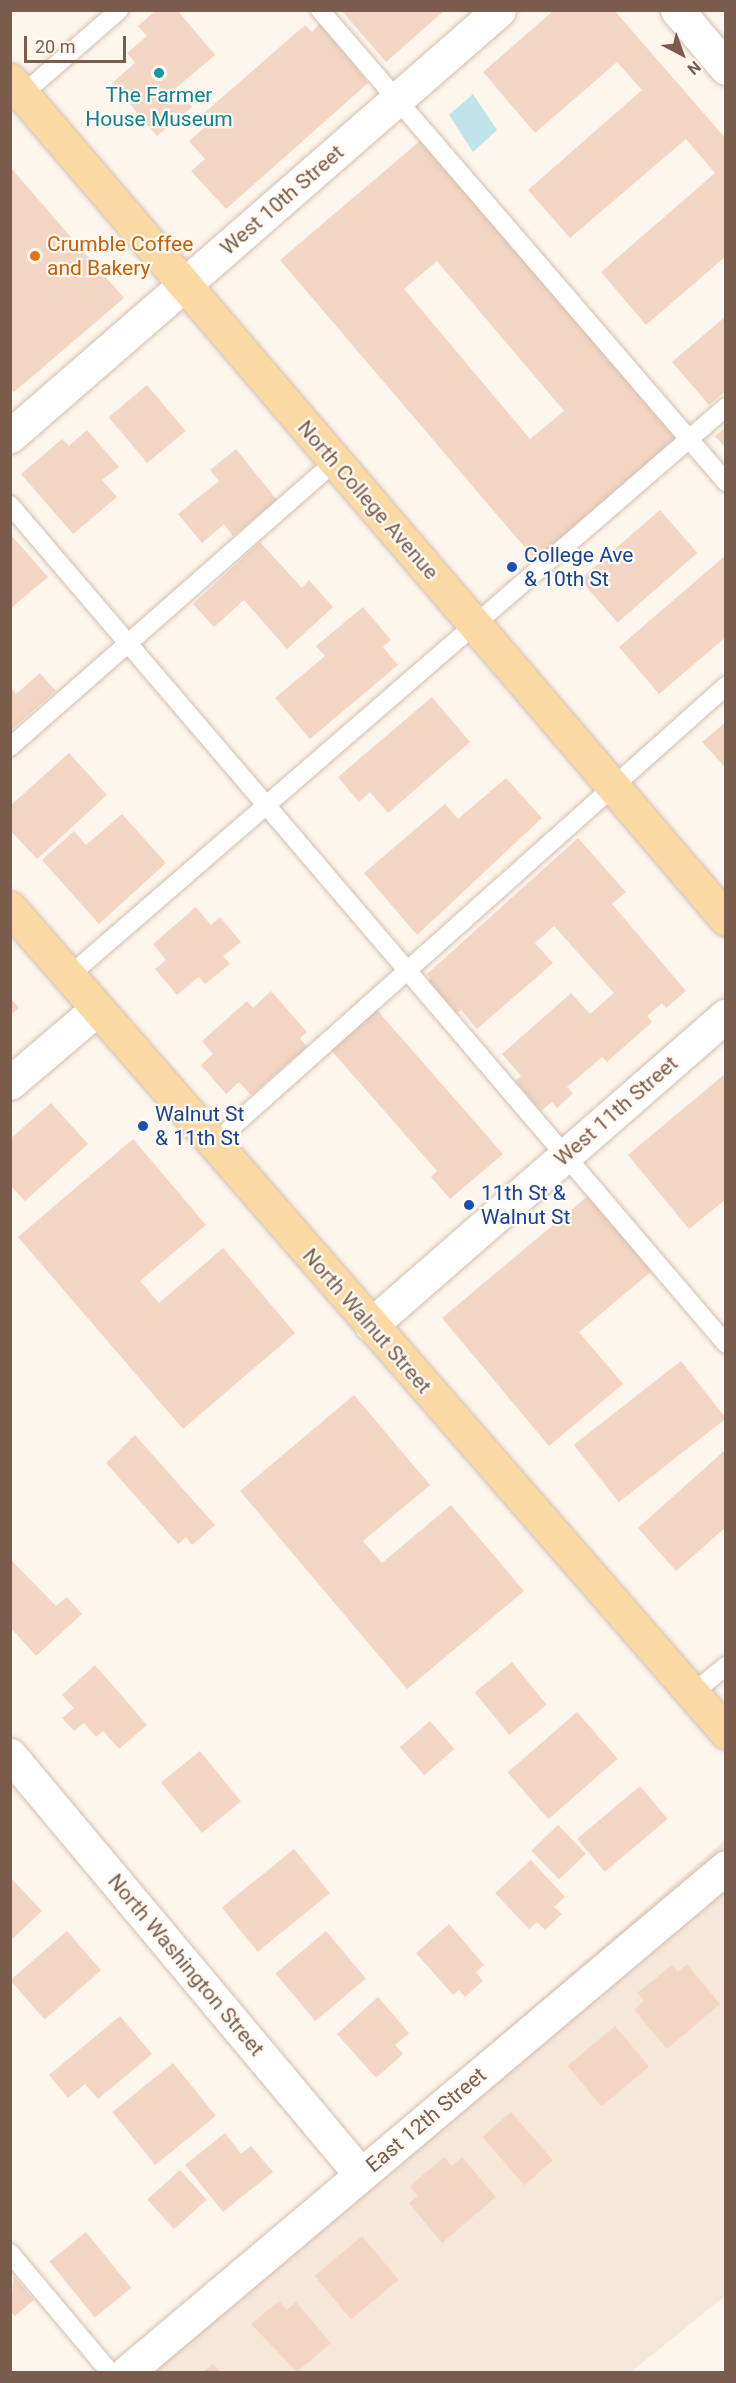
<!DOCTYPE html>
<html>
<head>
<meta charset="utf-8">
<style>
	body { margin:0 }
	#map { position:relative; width:736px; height:2383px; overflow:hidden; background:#fdf6ec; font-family:Roboto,sans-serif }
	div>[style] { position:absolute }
	.residential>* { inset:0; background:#f5e8da }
	.water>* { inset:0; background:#bfe3e8 }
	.building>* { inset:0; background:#f3d5c3; transform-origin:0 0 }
	.roads { filter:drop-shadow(0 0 2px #d1beb0) drop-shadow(0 0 2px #d1beb0) }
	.service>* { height:18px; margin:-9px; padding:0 9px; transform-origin:9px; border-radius:9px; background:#fff }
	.minor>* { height:33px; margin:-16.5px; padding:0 16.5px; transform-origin:16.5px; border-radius:16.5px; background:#fff }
	.tertiary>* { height:33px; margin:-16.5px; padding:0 16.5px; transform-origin:16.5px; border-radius:16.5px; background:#fff }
	.primary>* { height:33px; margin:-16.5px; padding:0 16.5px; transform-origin:16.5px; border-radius:16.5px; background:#fbd9a5 }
	.dots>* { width:16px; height:16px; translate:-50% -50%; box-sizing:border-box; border:3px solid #fffaf3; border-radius:50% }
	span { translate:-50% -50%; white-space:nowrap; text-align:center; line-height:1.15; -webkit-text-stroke:4.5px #fffaf3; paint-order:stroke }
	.culture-label { font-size:21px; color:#0d838f }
	.street-label { font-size:21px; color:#7a5c4d }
	.food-label { font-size:21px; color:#c56008 }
	.left { translate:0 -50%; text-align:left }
	.transit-label { font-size:21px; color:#164399 }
	.frame { position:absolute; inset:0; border:12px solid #7a5c4d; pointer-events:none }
	.north { position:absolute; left:652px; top:24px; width:60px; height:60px; -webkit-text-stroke:4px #fffaf3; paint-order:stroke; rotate:139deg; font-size:16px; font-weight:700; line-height:24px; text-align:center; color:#7a5c4d }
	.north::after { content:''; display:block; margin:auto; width:21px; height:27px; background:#7a5c4d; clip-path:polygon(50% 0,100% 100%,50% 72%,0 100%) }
	.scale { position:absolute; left:24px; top:36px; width:102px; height:27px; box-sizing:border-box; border:3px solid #7a5c4d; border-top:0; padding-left:8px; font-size:18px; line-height:21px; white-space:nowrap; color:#7a5c4d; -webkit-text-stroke:4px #fffaf3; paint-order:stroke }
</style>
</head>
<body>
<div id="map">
	<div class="residential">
		<div style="clip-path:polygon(725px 1840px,725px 2296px,631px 2372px,111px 2372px)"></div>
	</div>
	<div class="water">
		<div style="clip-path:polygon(473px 94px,497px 130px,473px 152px,449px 115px)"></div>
	</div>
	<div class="building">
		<div style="clip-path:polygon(156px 10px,177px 10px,215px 55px,176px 88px,192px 107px,157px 136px,112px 83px,135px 63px,127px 53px,147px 36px,138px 26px)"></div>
		<div style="clip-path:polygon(341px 10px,445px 10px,386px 62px)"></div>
		<div style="clip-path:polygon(554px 10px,614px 10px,726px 139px,726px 256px,646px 325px,601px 272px,715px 173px,686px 139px,570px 238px,528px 190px,642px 90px,617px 62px,535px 133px,483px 72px)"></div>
		<div style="clip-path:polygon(321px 22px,368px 83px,226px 209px,191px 171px,205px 159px,189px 141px,211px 122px,203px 114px,305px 25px,312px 32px)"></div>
		<div style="clip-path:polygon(evenodd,420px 141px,678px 438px,538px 563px,280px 260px,420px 141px,437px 261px,564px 411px,530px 439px,404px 289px,437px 261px)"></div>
		<div style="clip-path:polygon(10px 167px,124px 298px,14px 392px,10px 388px)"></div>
		<div style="clip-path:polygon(726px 316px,726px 391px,709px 405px,672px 362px)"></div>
		<div style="left:147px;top:385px;width:60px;height:50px;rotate:50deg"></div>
		<div style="clip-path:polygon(726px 427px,726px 448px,715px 436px)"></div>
		<div style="clip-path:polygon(87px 430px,119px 467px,102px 480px,117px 497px,73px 534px,21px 474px,62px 439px,69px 446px)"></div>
		<div style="clip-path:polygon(236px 449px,277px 500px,233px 536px,224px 524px,202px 543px,178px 514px,219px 481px,210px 470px)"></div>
		<div style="left:660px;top:510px;width:57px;height:106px;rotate:49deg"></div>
		<div style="clip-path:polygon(10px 534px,48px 577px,10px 609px)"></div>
		<div style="clip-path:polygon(260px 542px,302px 588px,309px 580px,333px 607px,287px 649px,244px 600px,214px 627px,193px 604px)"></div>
		<div style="clip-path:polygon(726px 555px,726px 637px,659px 694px,619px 647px)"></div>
		<div style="clip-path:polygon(363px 607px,391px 640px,383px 647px,398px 665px,310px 739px,275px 698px,325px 656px,316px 646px)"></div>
		<div style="clip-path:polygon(40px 673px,56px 691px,10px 731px,10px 687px,16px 694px)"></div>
		<div style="clip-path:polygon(432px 697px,470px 742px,388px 813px,370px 792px,359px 802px,338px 777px)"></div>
		<div style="clip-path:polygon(726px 722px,726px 768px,702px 742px)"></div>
		<div style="clip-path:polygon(69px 753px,107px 795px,37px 859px,10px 830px,10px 806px)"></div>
		<div style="clip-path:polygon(506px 778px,542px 818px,417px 935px,364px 873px,445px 804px,458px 819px)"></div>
		<div style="clip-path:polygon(122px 814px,166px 863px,99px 924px,42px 860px,74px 831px,86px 845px)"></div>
		<div style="clip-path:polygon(578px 838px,626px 892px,612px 904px,686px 991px,666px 1008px,662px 1003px,647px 1016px,652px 1022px,607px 1062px,602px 1057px,567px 1087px,573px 1093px,557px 1108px,552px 1102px,541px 1111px,515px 1081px,521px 1076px,502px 1054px,571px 993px,590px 1014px,614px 993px,554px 926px,535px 943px,553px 963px,477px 1029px,461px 1010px,455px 1015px,426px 982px,431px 979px,427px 974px)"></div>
		<div style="clip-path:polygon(196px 907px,211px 925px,220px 917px,241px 942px,223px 956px,230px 964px,205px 984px,199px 977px,177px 995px,155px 969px,166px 960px,153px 944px)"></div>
		<div style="clip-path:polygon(271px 991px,307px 1032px,300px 1038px,307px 1047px,251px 1095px,239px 1082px,226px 1094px,201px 1065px,213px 1054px,202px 1041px,247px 1001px,253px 1008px)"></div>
		<div style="clip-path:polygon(10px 997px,19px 1008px,10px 1015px)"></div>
		<div style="clip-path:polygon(377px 1010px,503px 1154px,450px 1199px,431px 1177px,437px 1171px,331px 1050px)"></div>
		<div style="clip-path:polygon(726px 1073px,726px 1199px,689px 1229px,628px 1155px)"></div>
		<div style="clip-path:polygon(51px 1103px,88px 1144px,25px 1201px,10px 1185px,10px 1139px)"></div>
		<div style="clip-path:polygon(133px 1139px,206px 1225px,140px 1281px,159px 1303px,223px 1248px,295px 1333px,183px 1429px,18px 1237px)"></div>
		<div style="clip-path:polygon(589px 1195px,652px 1271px,579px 1332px,623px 1384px,549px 1446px,442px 1318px)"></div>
		<div style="left:681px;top:1361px;width:73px;height:136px;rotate:52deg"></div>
		<div style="clip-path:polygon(354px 1395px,430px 1485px,363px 1541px,382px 1563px,451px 1505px,524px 1591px,407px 1689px,240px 1491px)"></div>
		<div style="clip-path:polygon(135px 1435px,215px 1525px,192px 1545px,186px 1537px,178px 1544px,106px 1463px)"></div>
		<div style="clip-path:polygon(726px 1449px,726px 1527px,676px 1571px,638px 1528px)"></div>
		<div style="clip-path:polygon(10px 1559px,56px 1606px,67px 1597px,82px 1614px,36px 1656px,10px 1627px)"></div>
		<div style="left:512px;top:1662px;width:55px;height:48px;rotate:51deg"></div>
		<div style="clip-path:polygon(95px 1665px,147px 1725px,119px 1749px,103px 1731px,96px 1737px,84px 1723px,74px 1731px,62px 1718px,74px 1708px,62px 1695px)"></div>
		<div style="left:577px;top:1712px;width:62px;height:92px;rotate:49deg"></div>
		<div style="left:430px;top:1721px;width:37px;height:40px;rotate:49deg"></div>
		<div style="left:200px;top:1751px;width:65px;height:50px;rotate:51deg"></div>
		<div style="left:640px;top:1786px;width:43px;height:82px;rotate:50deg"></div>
		<div style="left:558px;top:1825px;width:40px;height:37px;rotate:46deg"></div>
		<div style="left:294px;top:1849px;width:57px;height:93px;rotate:51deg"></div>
		<div style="clip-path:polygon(531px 1860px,565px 1897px,554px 1907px,562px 1914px,545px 1930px,537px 1922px,529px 1929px,495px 1893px)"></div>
		<div style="clip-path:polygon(10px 1877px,42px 1911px,10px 1941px)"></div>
		<div style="clip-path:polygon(449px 1924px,484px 1965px,476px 1972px,483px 1981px,465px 1997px,459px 1990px,453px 1995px,416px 1953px)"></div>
		<div style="left:67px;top:1931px;width:52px;height:75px;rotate:49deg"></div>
		<div style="left:326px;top:1931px;width:62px;height:66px;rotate:50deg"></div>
		<div style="clip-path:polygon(687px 1964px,720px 2004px,667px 2049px,634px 2010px,644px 2001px,637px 1993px,672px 1965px,678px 1972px)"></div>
		<div style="clip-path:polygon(378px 1997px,409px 2033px,395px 2045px,403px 2054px,376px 2078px,337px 2034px)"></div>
		<div style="clip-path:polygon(120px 2016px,152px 2054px,98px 2099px,85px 2084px,68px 2098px,49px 2075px)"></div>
		<div style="left:615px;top:2026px;width:53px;height:62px;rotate:50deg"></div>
		<div style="left:173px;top:2063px;width:68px;height:78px;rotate:51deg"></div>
		<div style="left:511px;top:2112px;width:64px;height:38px;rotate:49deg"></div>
		<div style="clip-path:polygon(225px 2133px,241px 2154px,251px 2146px,273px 2172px,223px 2212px,185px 2165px)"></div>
		<div style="clip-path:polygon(444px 2157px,452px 2166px,462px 2157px,496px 2197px,442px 2243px,409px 2203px,418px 2196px,410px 2186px)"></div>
		<div style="left:180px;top:2170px;width:40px;height:44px;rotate:48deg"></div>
		<div style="left:86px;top:2232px;width:72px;height:47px;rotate:51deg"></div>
		<div style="left:362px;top:2236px;width:57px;height:62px;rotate:50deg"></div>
		<div style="clip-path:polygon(14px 2276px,34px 2300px,15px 2316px,10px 2311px)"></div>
		<div style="clip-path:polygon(279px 2301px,287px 2310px,296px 2302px,331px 2343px,297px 2372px,251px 2324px)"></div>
		<div style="clip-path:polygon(213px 2364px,220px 2372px,203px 2372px)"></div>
	</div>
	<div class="roads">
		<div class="service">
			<div style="left:320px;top:10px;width:623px;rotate:49.3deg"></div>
			<div style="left:16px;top:100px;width:137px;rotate:-41.1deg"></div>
			<div style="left:10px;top:505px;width:1103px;rotate:49.52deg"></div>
			<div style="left:10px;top:747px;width:433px;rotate:-41.3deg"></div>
			<div style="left:69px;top:976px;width:869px;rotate:-40.89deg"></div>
			<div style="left:213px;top:1144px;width:688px;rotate:-41.76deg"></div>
			<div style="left:693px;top:1693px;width:43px;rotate:-39.3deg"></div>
			<div style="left:10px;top:2253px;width:155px;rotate:50deg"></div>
		</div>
		<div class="minor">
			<div style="left:677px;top:10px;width:76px;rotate:49.8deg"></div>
			<div style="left:184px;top:285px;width:418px;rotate:-41.1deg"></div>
			<div style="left:10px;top:1083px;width:114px;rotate:-40.4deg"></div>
			<div style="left:10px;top:1755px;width:547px;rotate:50.11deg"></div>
			<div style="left:127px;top:2372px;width:783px;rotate:-40.13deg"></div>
		</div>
		<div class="tertiary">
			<div style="left:10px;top:436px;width:230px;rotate:-41deg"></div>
			<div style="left:371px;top:1325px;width:471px;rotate:-41.1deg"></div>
		</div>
		<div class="primary">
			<div style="left:10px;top:80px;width:1103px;rotate:49.52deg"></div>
			<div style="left:10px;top:908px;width:1092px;rotate:49.01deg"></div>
		</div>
	</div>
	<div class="dots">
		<div style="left:159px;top:73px;background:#0f9aa8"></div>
		<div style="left:35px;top:256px;background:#e8710a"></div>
		<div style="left:512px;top:567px;background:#1a4fb4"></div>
		<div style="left:143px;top:1126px;background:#1a4fb4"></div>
		<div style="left:469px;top:1205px;background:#1a4fb4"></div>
	</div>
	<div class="culture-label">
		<span style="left:159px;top:107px">The Farmer<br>House Museum</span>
	</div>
	<div class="street-label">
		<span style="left:282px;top:200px;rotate:-41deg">West 10th Street</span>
		<span style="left:368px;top:500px;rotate:49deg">North College Avenue</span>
		<span style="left:616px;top:1111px;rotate:-41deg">West 11th Street</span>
		<span style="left:367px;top:1321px;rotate:49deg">North Walnut Street</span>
		<span style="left:186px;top:1965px;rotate:50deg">North Washington Street</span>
		<span style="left:426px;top:2120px;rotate:-40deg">East 12th Street</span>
	</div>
	<div class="food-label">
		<span class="left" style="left:47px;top:256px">Crumble Coffee<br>and Bakery</span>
	</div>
	<div class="transit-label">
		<span class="left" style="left:524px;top:567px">College Ave<br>&amp; 10th St</span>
		<span class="left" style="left:155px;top:1126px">Walnut St<br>&amp; 11th St</span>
		<span class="left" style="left:481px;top:1205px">11th St &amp;<br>Walnut St</span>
	</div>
	<div class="frame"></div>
	<div class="north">N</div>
	<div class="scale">20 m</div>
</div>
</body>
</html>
